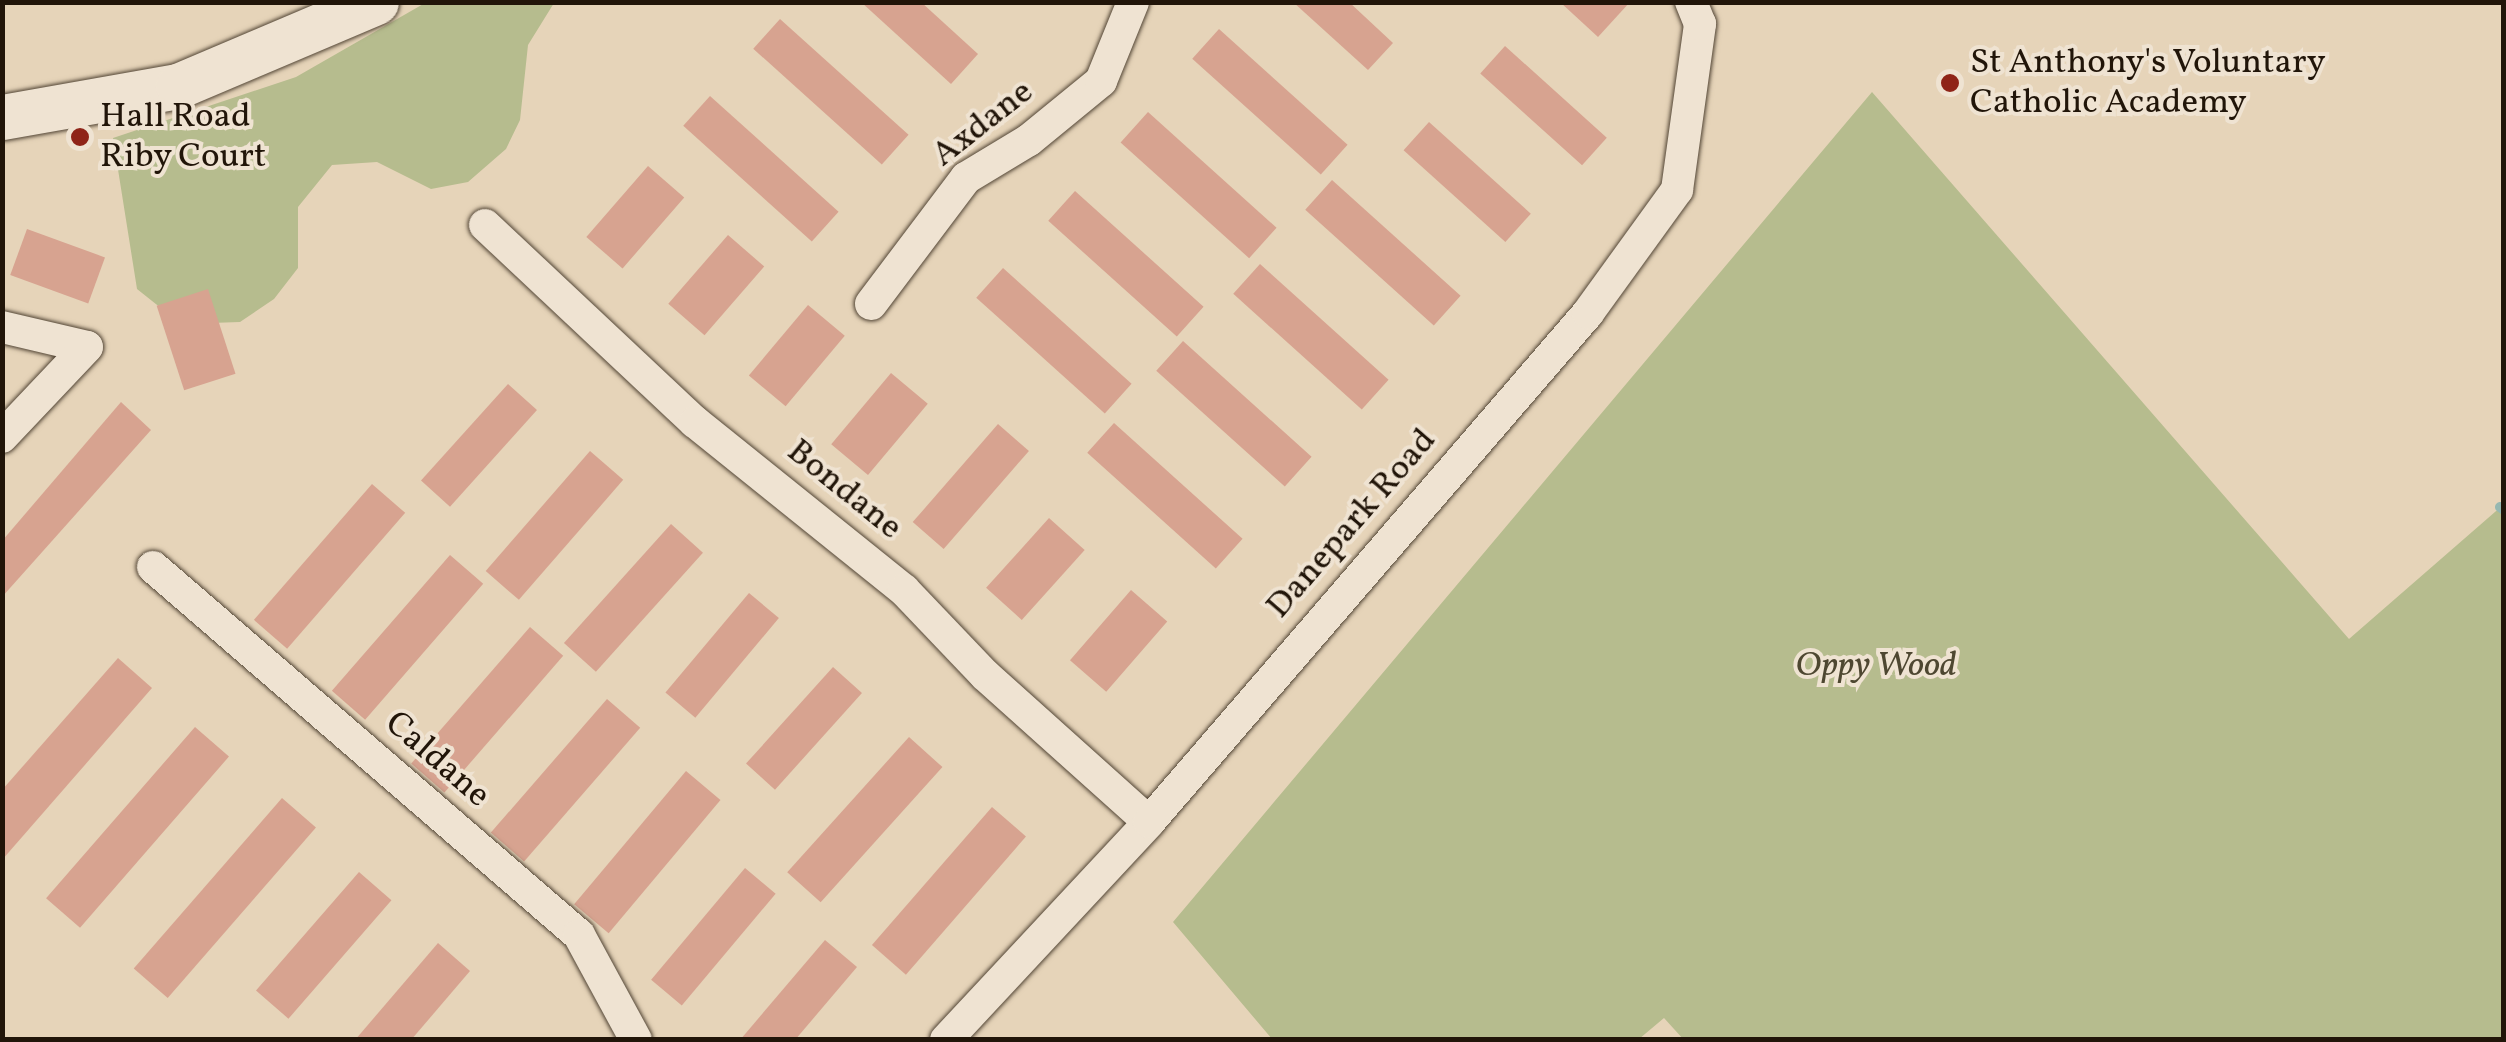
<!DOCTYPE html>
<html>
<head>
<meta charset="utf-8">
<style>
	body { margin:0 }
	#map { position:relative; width:2506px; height:1042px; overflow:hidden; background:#e6d4b9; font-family:Vollkorn,serif }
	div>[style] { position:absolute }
	.green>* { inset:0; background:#b6bc8e }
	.stream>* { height:10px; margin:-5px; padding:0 5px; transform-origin:5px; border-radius:5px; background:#96b8b1 }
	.building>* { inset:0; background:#d7a390; transform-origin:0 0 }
	.roads { filter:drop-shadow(0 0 2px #524535) drop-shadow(0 0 2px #524535) }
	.street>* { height:32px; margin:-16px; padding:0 16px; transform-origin:16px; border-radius:16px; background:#efe3d2 }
	.secondary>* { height:45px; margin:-22.5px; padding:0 22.5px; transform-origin:22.5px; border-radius:22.5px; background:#efe3d2 }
	.dots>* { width:28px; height:28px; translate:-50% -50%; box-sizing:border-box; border:5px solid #efe3d2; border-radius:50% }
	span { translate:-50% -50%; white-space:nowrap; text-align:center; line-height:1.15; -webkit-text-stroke:8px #efe3d2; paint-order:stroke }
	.poi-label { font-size:35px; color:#211509 }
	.left { translate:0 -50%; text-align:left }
	.street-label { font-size:35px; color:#211509 }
	.park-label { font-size:35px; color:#4e4731; font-style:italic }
	.frame { position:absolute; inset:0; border:5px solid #211509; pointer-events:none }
</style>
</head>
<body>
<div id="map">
	<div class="green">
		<div style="clip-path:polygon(425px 3px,554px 3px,528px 45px,520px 120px,506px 149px,468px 182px,431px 189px,377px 162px,332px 165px,298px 207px,298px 268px,274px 299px,240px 322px,181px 324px,137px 289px,113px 138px,296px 77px)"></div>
		<div style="clip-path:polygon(1872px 92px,2349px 639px,2503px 505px,2503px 1039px,1684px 1040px,1664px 1018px,1639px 1039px,1272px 1039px,1173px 922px)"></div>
	</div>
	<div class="stream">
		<div style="left:2500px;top:507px;width:5px;rotate:37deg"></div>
	</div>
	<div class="building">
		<div style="clip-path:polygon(861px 2px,921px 2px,978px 54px,951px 84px)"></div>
		<div style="clip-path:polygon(1293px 2px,1349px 2px,1393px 43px,1368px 70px)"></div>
		<div style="clip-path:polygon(1560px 2px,1630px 2px,1598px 37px)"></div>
		<div style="left:780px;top:19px;width:173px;height:40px;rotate:42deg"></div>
		<div style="left:1219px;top:29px;width:173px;height:40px;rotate:42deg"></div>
		<div style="left:1505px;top:46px;width:137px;height:37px;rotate:42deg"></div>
		<div style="left:710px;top:96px;width:173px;height:40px;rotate:42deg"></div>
		<div style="left:1148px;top:112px;width:173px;height:41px;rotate:42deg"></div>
		<div style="left:1429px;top:122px;width:137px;height:38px;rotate:42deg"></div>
		<div style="left:648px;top:166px;width:48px;height:94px;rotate:41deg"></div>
		<div style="left:1332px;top:180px;width:173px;height:40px;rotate:42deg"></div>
		<div style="left:1075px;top:191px;width:173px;height:40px;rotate:42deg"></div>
		<div style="left:27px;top:229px;width:83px;height:49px;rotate:20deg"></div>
		<div style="left:728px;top:235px;width:48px;height:91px;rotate:41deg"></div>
		<div style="left:1260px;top:264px;width:173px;height:40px;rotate:42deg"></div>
		<div style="left:1003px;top:268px;width:173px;height:40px;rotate:42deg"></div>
		<div style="left:208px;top:289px;width:89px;height:54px;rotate:72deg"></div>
		<div style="left:808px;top:305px;width:48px;height:92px;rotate:40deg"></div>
		<div style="left:1183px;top:341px;width:173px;height:40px;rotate:42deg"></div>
		<div style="left:891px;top:373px;width:48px;height:93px;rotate:40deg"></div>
		<div style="left:508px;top:384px;width:39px;height:130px;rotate:42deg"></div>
		<div style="clip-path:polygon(121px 402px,151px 430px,2px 597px,2px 541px)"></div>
		<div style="left:1114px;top:423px;width:173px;height:40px;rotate:42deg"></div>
		<div style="left:998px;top:424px;width:41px;height:130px;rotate:41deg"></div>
		<div style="left:590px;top:451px;width:44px;height:159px;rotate:41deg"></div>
		<div style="left:372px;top:484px;width:44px;height:180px;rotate:41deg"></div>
		<div style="left:1049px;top:518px;width:48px;height:94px;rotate:42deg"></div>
		<div style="left:671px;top:524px;width:43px;height:160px;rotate:42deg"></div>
		<div style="left:450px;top:555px;width:44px;height:180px;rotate:41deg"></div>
		<div style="left:1131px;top:590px;width:48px;height:93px;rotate:41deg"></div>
		<div style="left:749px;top:593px;width:39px;height:130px;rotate:40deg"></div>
		<div style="left:530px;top:627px;width:44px;height:181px;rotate:41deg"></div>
		<div style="clip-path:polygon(118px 658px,152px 688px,2px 860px,2px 790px)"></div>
		<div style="left:833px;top:667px;width:39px;height:130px;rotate:42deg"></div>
		<div style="left:607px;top:699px;width:44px;height:177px;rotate:41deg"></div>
		<div style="left:195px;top:727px;width:45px;height:227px;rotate:41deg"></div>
		<div style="left:909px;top:737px;width:45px;height:182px;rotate:42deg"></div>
		<div style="left:686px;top:771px;width:45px;height:174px;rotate:40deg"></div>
		<div style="left:282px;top:798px;width:45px;height:226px;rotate:41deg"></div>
		<div style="left:992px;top:807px;width:45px;height:183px;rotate:41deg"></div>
		<div style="left:745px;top:868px;width:40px;height:146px;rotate:40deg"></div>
		<div style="left:359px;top:872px;width:43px;height:157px;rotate:41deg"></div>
		<div style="clip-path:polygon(825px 940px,857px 967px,795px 1040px,740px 1040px)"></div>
		<div style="clip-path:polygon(438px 943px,470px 971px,429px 1019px,411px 1040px,355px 1040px)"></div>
	</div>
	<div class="roads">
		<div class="street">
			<div style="left:485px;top:225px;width:288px;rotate:43.2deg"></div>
			<div style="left:695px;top:422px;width:268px;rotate:38.8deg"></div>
			<div style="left:904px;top:590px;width:117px;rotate:46.4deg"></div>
			<div style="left:985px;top:675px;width:220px;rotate:41.9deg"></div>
			<div style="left:871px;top:304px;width:158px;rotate:-53deg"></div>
			<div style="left:966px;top:178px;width:74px;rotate:-31.1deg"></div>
			<div style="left:1029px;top:140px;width:93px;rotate:-39.3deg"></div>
			<div style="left:1101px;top:81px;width:85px;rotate:-67.9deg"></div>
			<div style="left:2px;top:327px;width:87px;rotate:13.2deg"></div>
			<div style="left:87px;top:347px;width:124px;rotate:133.4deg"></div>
			<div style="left:153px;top:567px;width:563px;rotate:40.82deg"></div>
			<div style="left:579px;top:935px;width:119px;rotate:61.5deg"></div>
			<div style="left:946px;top:1040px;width:298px;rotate:-47deg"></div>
			<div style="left:1149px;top:822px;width:672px;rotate:-49.22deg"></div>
			<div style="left:1588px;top:313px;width:152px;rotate:-54.1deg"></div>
			<div style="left:1677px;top:190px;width:168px;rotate:-82.1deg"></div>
			<div style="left:1700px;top:24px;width:24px;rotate:-112deg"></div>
		</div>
		<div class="secondary">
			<div style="left:2px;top:117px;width:179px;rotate:-10deg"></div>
			<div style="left:178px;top:86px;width:215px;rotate:-23deg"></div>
		</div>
	</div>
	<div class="dots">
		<div style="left:1950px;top:83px;background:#8f2418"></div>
		<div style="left:80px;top:137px;background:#8f2418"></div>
	</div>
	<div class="poi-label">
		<span class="left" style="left:1970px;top:83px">St Anthony's Voluntary<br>Catholic Academy</span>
		<span class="left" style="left:100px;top:137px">Hall Road<br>Riby Court</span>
	</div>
	<div class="street-label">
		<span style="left:983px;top:124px;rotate:-38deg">Axdane</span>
		<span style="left:844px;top:490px;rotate:39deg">Bondane</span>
		<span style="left:1352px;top:524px;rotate:-49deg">Danepark Road</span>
		<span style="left:437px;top:760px;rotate:41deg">Caldane</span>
	</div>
	<div class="park-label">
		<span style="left:1876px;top:666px">Oppy Wood</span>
	</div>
	<div class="frame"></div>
</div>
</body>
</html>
